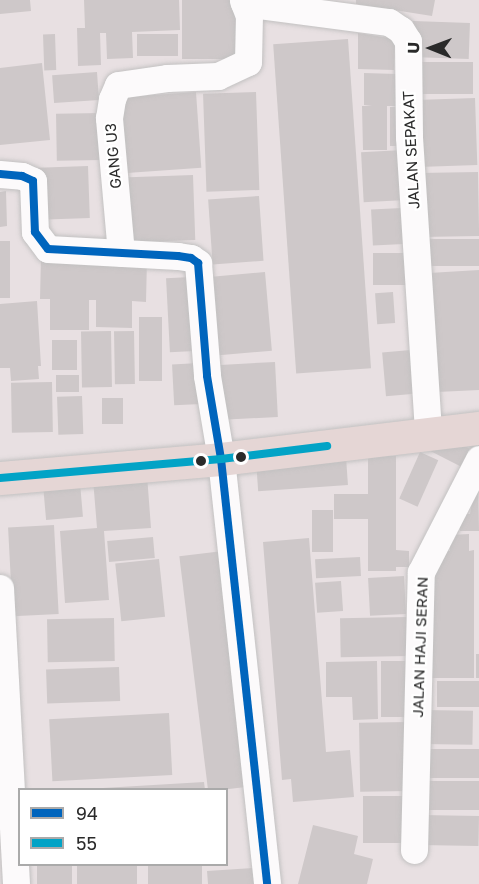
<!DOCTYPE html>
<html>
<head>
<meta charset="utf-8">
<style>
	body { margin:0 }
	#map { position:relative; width:479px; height:884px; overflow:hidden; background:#e8e0e2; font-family:"Golos Text",sans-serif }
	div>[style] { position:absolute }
	.building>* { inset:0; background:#cec8c9; transform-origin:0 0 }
	.roads { filter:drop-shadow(0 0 2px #c2c1c1) drop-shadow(0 0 2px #c2c1c1) }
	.minor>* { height:27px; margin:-13.5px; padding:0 13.5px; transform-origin:13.5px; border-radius:13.5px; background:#fcfafb }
	.primary>* { height:33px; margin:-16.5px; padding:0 16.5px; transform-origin:16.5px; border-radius:16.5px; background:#e5d6d5 }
	.bus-1>* { height:8px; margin:-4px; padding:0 4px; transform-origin:4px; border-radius:4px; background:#0065bd }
	.bus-2>* { height:8px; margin:-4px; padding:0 4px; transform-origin:4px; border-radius:4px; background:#02a3c6 }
	.dots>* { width:16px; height:16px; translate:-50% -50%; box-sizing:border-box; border:3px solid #fff; border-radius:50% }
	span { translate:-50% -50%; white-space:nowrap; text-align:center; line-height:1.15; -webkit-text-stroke:4.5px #fff; paint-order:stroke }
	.street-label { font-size:15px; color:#2a2a2a }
	.legend { position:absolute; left:18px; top:788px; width:210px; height:78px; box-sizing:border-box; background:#fff; border:2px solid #aaa; margin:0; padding:8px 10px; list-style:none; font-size:18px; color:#2a2a2a }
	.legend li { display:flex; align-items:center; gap:12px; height:30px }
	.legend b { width:30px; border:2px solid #aaa }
	.north { position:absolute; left:401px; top:18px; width:60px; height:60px; -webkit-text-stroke:4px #fff; paint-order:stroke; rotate:271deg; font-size:16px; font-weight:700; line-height:24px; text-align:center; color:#2a2a2a }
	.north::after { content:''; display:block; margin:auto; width:21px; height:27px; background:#2a2a2a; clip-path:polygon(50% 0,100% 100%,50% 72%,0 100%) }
</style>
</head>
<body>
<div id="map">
	<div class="building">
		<div style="clip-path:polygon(0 0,30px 0,31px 11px,0 14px)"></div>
		<div style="clip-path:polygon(84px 0,179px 0,180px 30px,132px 32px,133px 58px,107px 59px,106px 33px,100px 33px,101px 65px,78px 66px,77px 28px,85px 28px)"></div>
		<div style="left:182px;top:0;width:54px;height:59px"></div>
		<div style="clip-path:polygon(356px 0,435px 0,432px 16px,356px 4px)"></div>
		<div style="left:413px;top:21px;width:57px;height:36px;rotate:2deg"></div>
		<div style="clip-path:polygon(358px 33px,395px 39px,394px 70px,358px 69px)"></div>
		<div style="left:55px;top:34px;width:36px;height:12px;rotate:88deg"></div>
		<div style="left:178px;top:34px;width:22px;height:41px;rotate:90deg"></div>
		<div style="left:348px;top:39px;width:330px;height:75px;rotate:86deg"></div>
		<div style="left:418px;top:62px;width:55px;height:32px"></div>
		<div style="clip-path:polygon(42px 63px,50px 140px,0 145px,0 68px)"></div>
		<div style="left:97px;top:72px;width:28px;height:45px;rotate:86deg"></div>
		<div style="clip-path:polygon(364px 73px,397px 74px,396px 106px,387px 106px,387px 150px,363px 150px,362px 106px,372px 106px,364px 105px)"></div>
		<div style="left:196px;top:92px;width:76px;height:82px;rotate:86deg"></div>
		<div style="left:256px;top:92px;width:98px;height:53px;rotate:88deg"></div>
		<div style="left:475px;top:98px;width:67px;height:59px;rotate:88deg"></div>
		<div style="left:390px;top:107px;width:12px;height:39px"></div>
		<div style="left:101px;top:113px;width:47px;height:45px;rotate:89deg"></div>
		<div style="left:403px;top:150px;width:50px;height:42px;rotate:87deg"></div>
		<div style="left:88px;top:166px;width:52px;height:50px;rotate:88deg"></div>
		<div style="left:478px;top:172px;width:64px;height:59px;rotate:89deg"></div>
		<div style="left:193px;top:175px;width:65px;height:71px;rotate:88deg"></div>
		<div style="clip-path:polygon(6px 191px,7px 226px,0 227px,0 192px)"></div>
		<div style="left:259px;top:196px;width:65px;height:51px;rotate:86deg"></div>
		<div style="left:402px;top:208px;width:36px;height:31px;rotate:87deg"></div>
		<div style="left:479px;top:239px;width:27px;height:54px;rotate:90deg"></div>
		<div style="left:0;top:241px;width:10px;height:57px"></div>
		<div style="left:373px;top:253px;width:35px;height:32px"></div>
		<div style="clip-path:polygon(41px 256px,147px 259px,146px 302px,132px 301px,132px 328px,96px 327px,96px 300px,89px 300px,89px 330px,50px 330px,50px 299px,40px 299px)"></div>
		<div style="clip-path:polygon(479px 270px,479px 390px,437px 392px,429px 273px)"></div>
		<div style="left:265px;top:272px;width:79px;height:56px;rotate:85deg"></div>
		<div style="left:191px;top:277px;width:74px;height:25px;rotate:87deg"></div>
		<div style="left:393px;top:292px;width:31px;height:18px;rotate:86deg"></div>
		<div style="clip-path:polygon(37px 301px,41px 366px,38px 366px,39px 379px,11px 381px,10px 368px,0 368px,0 304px)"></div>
		<div style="left:139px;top:317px;width:23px;height:64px"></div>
		<div style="left:111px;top:331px;width:56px;height:30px;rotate:89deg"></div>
		<div style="left:134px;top:331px;width:53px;height:20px;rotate:89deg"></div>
		<div style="left:52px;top:340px;width:25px;height:30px"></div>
		<div style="left:422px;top:349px;width:44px;height:40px;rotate:85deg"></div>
		<div style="left:275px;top:362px;width:55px;height:55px;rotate:87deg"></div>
		<div style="left:199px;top:363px;width:41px;height:27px;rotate:87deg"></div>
		<div style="left:79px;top:375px;width:17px;height:23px;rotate:90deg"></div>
		<div style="left:52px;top:382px;width:50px;height:41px;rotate:89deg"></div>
		<div style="left:82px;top:396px;width:38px;height:25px;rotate:88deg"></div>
		<div style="left:102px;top:398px;width:21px;height:26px"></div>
		<div style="left:437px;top:432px;width:39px;height:20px;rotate:27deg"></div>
		<div style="left:420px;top:452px;width:20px;height:51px;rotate:24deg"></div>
		<div style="clip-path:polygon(368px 456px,396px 456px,396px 550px,409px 551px,409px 567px,396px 567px,396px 571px,368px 571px,368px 519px,334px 519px,334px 494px,368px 494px)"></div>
		<div style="left:346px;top:457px;width:28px;height:90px;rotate:86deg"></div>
		<div style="clip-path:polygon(478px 471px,479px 531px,460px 531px,460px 514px,470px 514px)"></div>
		<div style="clip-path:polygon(147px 475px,151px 528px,104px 531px,109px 600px,65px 603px,60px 531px,97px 528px,93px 479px)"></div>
		<div style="left:80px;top:483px;width:34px;height:37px;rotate:85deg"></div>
		<div style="left:312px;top:510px;width:21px;height:42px"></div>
		<div style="left:54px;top:525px;width:89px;height:46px;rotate:87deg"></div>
		<div style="clip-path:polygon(469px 534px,469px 551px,474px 550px,474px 678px,432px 678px,434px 551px,450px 551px,450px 535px)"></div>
		<div style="left:153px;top:537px;width:21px;height:46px;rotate:85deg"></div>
		<div style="clip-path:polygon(309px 538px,326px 752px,350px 750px,354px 797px,293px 802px,291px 779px,282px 780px,263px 542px)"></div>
		<div style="left:223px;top:551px;width:237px;height:44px;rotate:83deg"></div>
		<div style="left:360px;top:557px;width:19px;height:45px;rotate:87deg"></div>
		<div style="left:159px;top:559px;width:58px;height:44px;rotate:84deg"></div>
		<div style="left:404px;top:576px;width:38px;height:36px;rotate:87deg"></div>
		<div style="left:341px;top:581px;width:30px;height:26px;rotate:86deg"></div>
		<div style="left:408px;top:617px;width:39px;height:68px;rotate:89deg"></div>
		<div style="left:114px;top:618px;width:43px;height:67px;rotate:89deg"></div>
		<div style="left:476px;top:654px;width:3px;height:24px"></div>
		<div style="clip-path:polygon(377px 661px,378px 719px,353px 720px,352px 697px,326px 697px,326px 662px)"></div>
		<div style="left:381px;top:661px;width:27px;height:56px"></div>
		<div style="left:119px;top:667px;width:34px;height:73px;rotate:88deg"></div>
		<div style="left:437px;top:681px;width:42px;height:26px"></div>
		<div style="left:423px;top:710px;width:50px;height:34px;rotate:1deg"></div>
		<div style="left:169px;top:713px;width:62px;height:120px;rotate:87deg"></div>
		<div style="left:408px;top:722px;width:69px;height:49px;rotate:89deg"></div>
		<div style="left:420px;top:749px;width:59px;height:29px"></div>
		<div style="left:426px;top:781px;width:53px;height:29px"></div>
		<div style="clip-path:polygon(204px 782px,205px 790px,103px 790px,103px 788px)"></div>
		<div style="left:407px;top:796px;width:47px;height:44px;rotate:90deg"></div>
		<div style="left:421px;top:815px;width:58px;height:30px;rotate:1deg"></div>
		<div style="clip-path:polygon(313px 825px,358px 836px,354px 854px,373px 859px,367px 884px,298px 884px)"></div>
		<div style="left:37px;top:864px;width:35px;height:20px"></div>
		<div style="left:77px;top:864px;width:60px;height:20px"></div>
		<div style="left:148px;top:864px;width:54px;height:20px"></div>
		<div style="clip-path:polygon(253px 868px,254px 884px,208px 884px,207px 871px)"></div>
	</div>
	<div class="roads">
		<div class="minor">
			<div style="left:244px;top:3px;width:146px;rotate:7.5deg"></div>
			<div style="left:389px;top:22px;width:14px;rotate:34deg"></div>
			<div style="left:401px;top:30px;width:13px;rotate:58deg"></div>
			<div style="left:408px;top:41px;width:96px;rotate:89.4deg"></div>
			<div style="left:409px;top:137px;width:296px;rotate:86.3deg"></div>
			<div style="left:0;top:174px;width:22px;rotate:5deg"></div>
			<div style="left:22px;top:176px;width:12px;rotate:24deg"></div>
			<div style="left:33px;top:181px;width:51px;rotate:87.8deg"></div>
			<div style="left:35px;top:232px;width:21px;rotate:53deg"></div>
			<div style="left:48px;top:249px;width:130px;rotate:3.1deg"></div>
			<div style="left:178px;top:256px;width:13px;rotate:9deg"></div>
			<div style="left:191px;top:258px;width:9px;rotate:36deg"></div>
			<div style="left:198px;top:263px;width:113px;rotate:85.4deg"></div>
			<div style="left:207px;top:376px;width:84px;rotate:80.4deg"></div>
			<div style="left:221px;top:459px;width:427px;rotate:83.8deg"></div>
			<div style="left:121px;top:253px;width:136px;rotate:-95.1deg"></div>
			<div style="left:109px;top:118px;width:19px;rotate:-81deg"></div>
			<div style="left:112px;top:99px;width:15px;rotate:-67deg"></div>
			<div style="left:118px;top:85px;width:49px;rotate:-8.1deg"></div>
			<div style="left:167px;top:78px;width:51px;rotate:-2.2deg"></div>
			<div style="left:218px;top:76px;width:33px;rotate:-25deg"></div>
			<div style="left:248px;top:62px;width:46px;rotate:-88.8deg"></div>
			<div style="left:249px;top:16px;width:17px;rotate:-111deg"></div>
			<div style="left:0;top:588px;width:296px;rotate:86.9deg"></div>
			<div style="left:414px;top:850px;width:278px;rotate:-88.6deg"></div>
			<div style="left:421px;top:572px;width:127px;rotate:-62.8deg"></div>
		</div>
		<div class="primary">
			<div style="left:0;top:478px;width:222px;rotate:-4.9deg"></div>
			<div style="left:221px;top:459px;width:260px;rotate:-6.9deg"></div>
		</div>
	</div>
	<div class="bus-1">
		<div style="left:0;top:174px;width:22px;rotate:5deg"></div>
		<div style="left:22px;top:176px;width:12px;rotate:24deg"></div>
		<div style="left:33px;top:181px;width:51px;rotate:87.8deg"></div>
		<div style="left:35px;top:232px;width:21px;rotate:53deg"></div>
		<div style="left:48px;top:249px;width:130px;rotate:3.1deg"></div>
		<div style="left:178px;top:256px;width:13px;rotate:9deg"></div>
		<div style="left:191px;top:258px;width:9px;rotate:36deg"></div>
		<div style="left:198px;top:263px;width:113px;rotate:85.4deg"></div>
		<div style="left:207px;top:376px;width:84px;rotate:80.4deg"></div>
		<div style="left:221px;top:459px;width:427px;rotate:83.8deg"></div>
	</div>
	<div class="bus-2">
		<div style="left:0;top:478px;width:222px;rotate:-4.9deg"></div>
		<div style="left:221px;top:459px;width:107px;rotate:-7deg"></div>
	</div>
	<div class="dots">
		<div style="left:241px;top:457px;background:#2a2a2a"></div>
		<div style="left:201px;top:461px;background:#2a2a2a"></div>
	</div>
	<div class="street-label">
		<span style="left:411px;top:150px;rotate:-93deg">JALAN SEPAKAT</span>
		<span style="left:113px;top:156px;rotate:-95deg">GANG U3</span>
		<span style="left:420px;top:647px;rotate:-88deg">JALAN HAJI SERAN</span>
	</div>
	<ul class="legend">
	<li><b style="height:8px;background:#0065bd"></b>94</li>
	<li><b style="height:8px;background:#02a3c6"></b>55</li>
	</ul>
	<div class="north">U</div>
</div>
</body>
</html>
